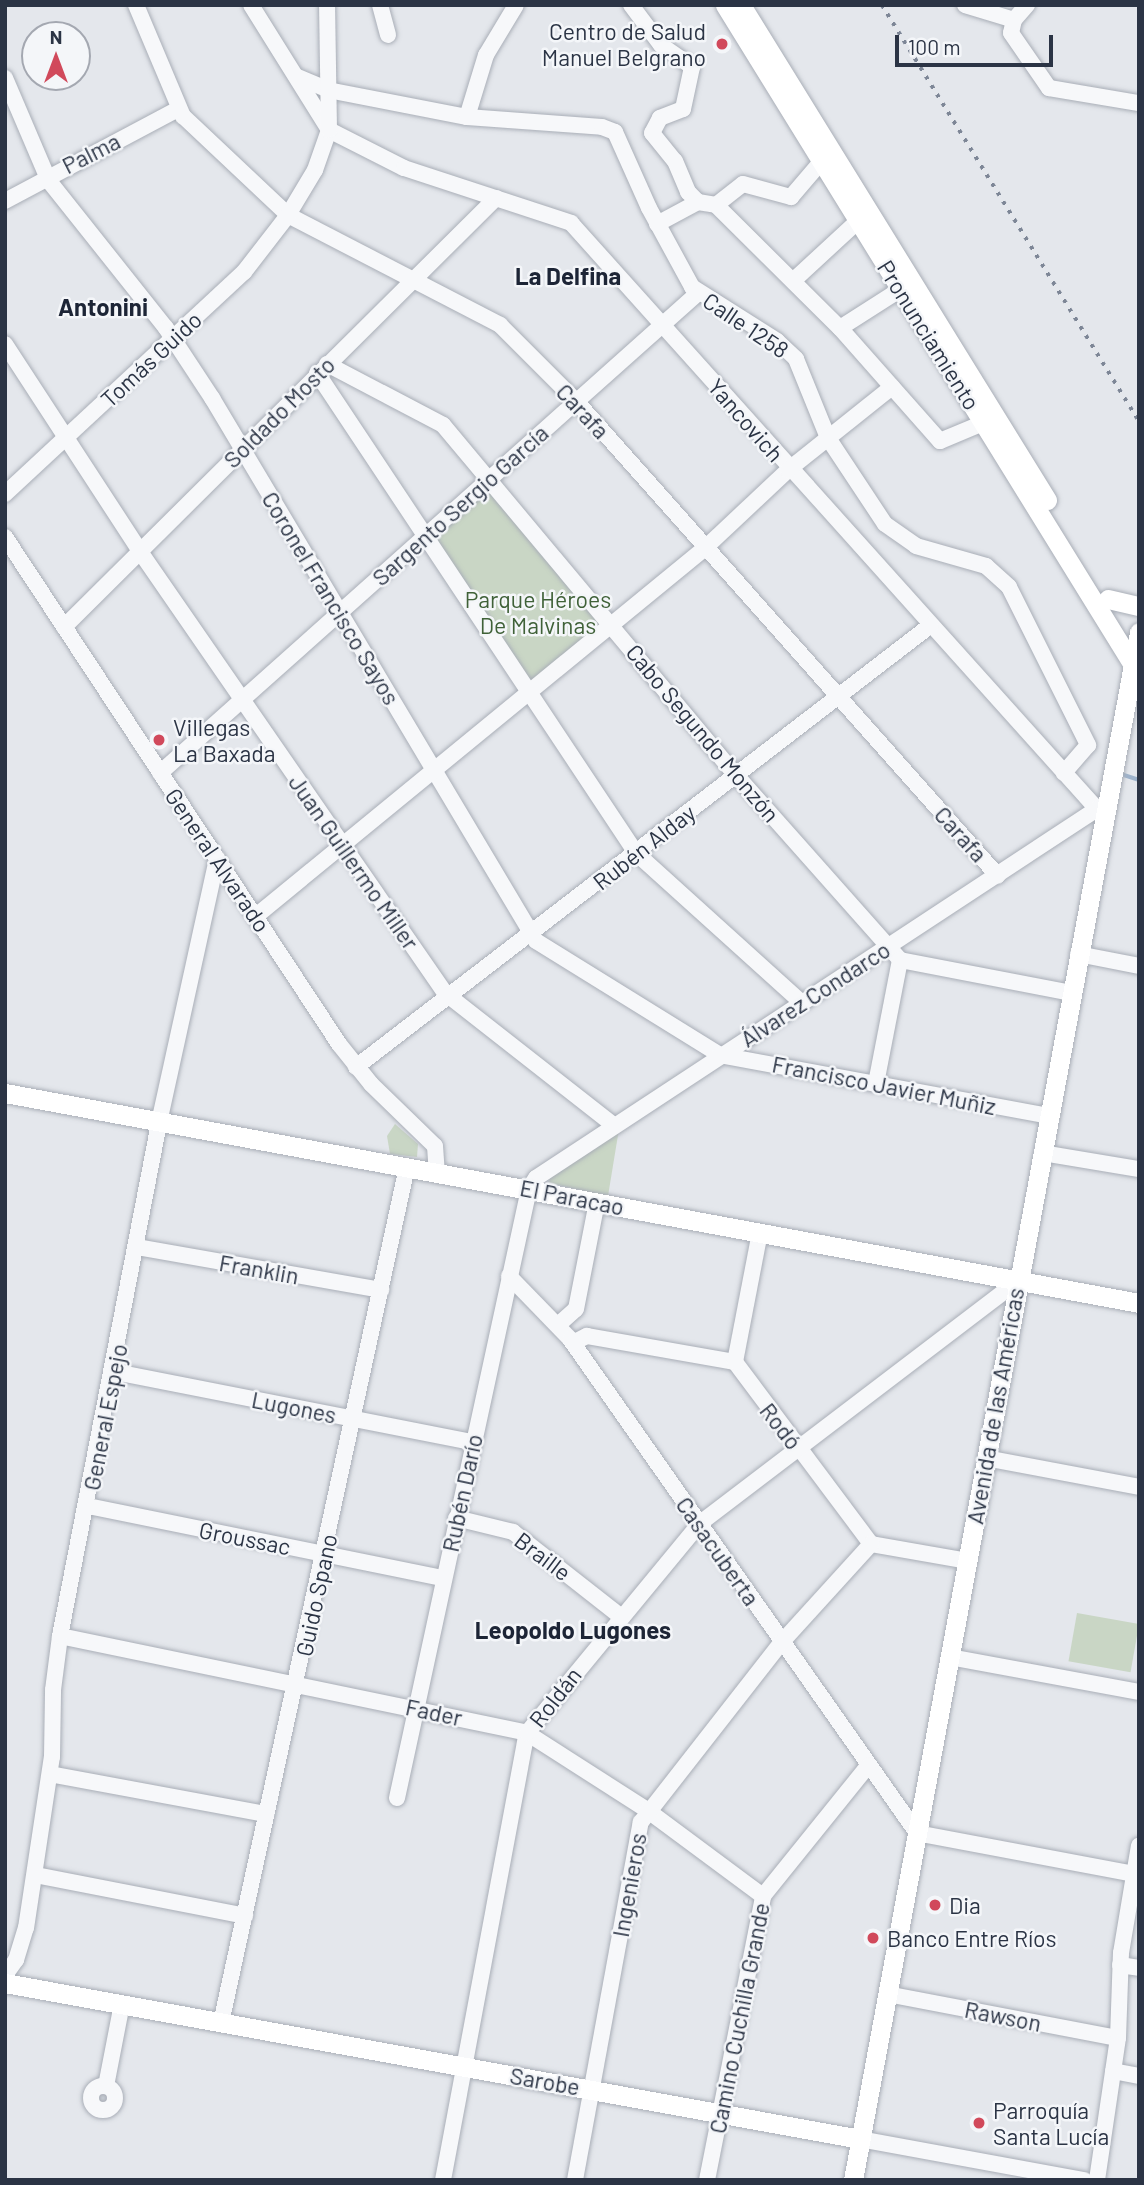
<!DOCTYPE html>
<html>
<head>
<meta charset="utf-8">
<style>
	body { margin:0 }
	#map { position:relative; width:1144px; height:2185px; overflow:hidden; background:#e4e7ec; font-family:Barlow,sans-serif }
	div>[style] { position:absolute }
	.green>* { inset:0; background:#c9d6c5; transform-origin:0 0 }
	.stream>* { height:3.5px; margin:-1.75px; padding:0 1.75px; transform-origin:1.75px; border-radius:1.75px; background:#9fb4cc }
	.roads { filter:drop-shadow(0 0 2px #a9aeb7) drop-shadow(0 0 2px #a9aeb7) }
	.minor>* { height:16px; margin:-8px; padding:0 8px; transform-origin:8px; border-radius:8px; background:#f7f8fa }
	.minor>.ring { margin:-8px; padding:0; box-sizing:content-box; background:none; border:16px solid #f7f8fa; border-radius:50% }
	.major>* { height:19px; margin:-9.5px; padding:0 9.5px; transform-origin:9.5px; border-radius:9.5px; background:#fff }
	.rail>* { height:3.5px; margin-top:-1.75px; transform-origin:0; background:repeating-linear-gradient(90deg,#7d8696 0 3.5px,transparent 0 10.5px) }
	.dots>* { width:19px; height:19px; translate:-50% -50%; box-sizing:border-box; border:4px solid #f4f6f9; border-radius:50% }
	span { translate:-50% -50%; white-space:nowrap; text-align:center; line-height:1.15; -webkit-text-stroke:5px #f4f6f9; paint-order:stroke }
	.poi-label { font-size:23px; color:#2b3445 }
	.right { translate:-100% -50%; text-align:right }
	.left { translate:0 -50%; text-align:left }
	.street-label { font-size:23px; color:#2b3445 }
	.park-label { font-size:23px; color:#3f6138 }
	.neighbourhood-label { font-size:24px; color:#1d2536; font-weight:700 }
	.frame { position:absolute; inset:0; border:7px solid #2b3445; pointer-events:none }
	.north { position:absolute; left:21px; top:21px; width:70px; height:70px; box-sizing:border-box; background:#f4f6f9; border:2px solid #a4a8b1; border-radius:50%; rotate:0deg; font-size:19px; font-weight:700; line-height:28px; text-align:center; color:#2b3445 }
	.north::after { content:''; display:block; margin:auto; width:24px; height:32px; background:#d1495b; clip-path:polygon(50% 0,100% 100%,50% 72%,0 100%) }
	.scale { position:absolute; left:895px; top:35px; width:158px; height:32px; box-sizing:border-box; border:4px solid #2b3445; border-top:0; padding-left:9px; font-size:21px; line-height:24px; white-space:nowrap; color:#2b3445; -webkit-text-stroke:5px #f4f6f9; paint-order:stroke }
</style>
</head>
<body>
<div id="map">
	<div class="green">
		<div style="clip-path:polygon(489px 476px,611px 621px,529px 690px,426px 534px)"></div>
		<div style="clip-path:polygon(395px 1124px,418px 1144px,417px 1157px,390px 1154px,387px 1136px)"></div>
		<div style="clip-path:polygon(619px 1129px,608px 1196px,549px 1183px,551px 1172px)"></div>
		<div style="left:1077px;top:1613px;width:63px;height:49px;rotate:10deg"></div>
	</div>
	<div class="stream">
		<div style="left:1121px;top:774px;width:19px;rotate:18deg"></div>
	</div>
	<div class="roads">
		<div class="minor">
			<div style="left:136px;top:5px;width:121px;rotate:67.1deg"></div>
			<div style="left:183px;top:116px;width:144px;rotate:43.3deg"></div>
			<div style="left:288px;top:215px;width:239px;rotate:27.4deg"></div>
			<div style="left:500px;top:325px;width:107px;rotate:45deg"></div>
			<div style="left:576px;top:401px;width:635px;rotate:48.38deg"></div>
			<div style="left:251px;top:5px;width:145px;rotate:58deg"></div>
			<div style="left:380px;top:5px;width:31px;rotate:75deg"></div>
			<div style="left:631px;top:5px;width:50px;rotate:53.1deg"></div>
			<div style="left:661px;top:45px;width:38px;rotate:35deg"></div>
			<div style="left:692px;top:67px;width:43px;rotate:102.1deg"></div>
			<div style="left:683px;top:109px;width:25px;rotate:159deg"></div>
			<div style="left:660px;top:118px;width:17px;rotate:118deg"></div>
			<div style="left:652px;top:133px;width:36px;rotate:51deg"></div>
			<div style="left:675px;top:161px;width:34px;rotate:67deg"></div>
			<div style="left:688px;top:192px;width:14px;rotate:45deg"></div>
			<div style="left:965px;top:5px;width:51px;rotate:17deg"></div>
			<div style="left:1027px;top:5px;width:20px;rotate:131deg"></div>
			<div style="left:1014px;top:20px;width:13px;rotate:103deg"></div>
			<div style="left:1011px;top:33px;width:67px;rotate:55.4deg"></div>
			<div style="left:1049px;top:88px;width:91px;rotate:9.5deg"></div>
			<div style="left:298px;top:77px;width:33px;rotate:23deg"></div>
			<div style="left:328px;top:90px;width:142px;rotate:11deg"></div>
			<div style="left:467px;top:117px;width:135px;rotate:4.2deg"></div>
			<div style="left:602px;top:127px;width:14px;rotate:21deg"></div>
			<div style="left:615px;top:132px;width:83px;rotate:65.9deg"></div>
			<div style="left:649px;top:208px;width:90px;rotate:61.4deg"></div>
			<div style="left:692px;top:287px;width:101px;rotate:32.4deg"></div>
			<div style="left:777px;top:341px;width:26px;rotate:43deg"></div>
			<div style="left:796px;top:359px;width:85px;rotate:67.9deg"></div>
			<div style="left:828px;top:438px;width:103px;rotate:56.5deg"></div>
			<div style="left:885px;top:524px;width:38px;rotate:35deg"></div>
			<div style="left:916px;top:546px;width:73px;rotate:15.9deg"></div>
			<div style="left:986px;top:566px;width:31px;rotate:42deg"></div>
			<div style="left:1009px;top:587px;width:177px;rotate:63.4deg"></div>
			<div style="left:1088px;top:745px;width:37px;rotate:131deg"></div>
			<div style="left:5px;top:78px;width:112px;rotate:66.9deg"></div>
			<div style="left:49px;top:181px;width:188px;rotate:51.5deg"></div>
			<div style="left:166px;top:328px;width:84px;rotate:56.7deg"></div>
			<div style="left:212px;top:398px;width:632px;rotate:59.18deg"></div>
			<div style="left:536px;top:941px;width:216px;rotate:31.8deg"></div>
			<div style="left:720px;top:1055px;width:335px;rotate:10.5deg"></div>
			<div style="left:467px;top:117px;width:65px;rotate:-73deg"></div>
			<div style="left:486px;top:55px;width:58px;rotate:-59deg"></div>
			<div style="left:329px;top:130px;width:84px;rotate:26.9deg"></div>
			<div style="left:404px;top:168px;width:176px;rotate:18.2deg"></div>
			<div style="left:571px;top:223px;width:787px;rotate:48.09deg"></div>
			<div style="left:5px;top:201px;width:196px;rotate:-28deg"></div>
			<div style="left:716px;top:205px;width:34px;rotate:-38deg"></div>
			<div style="left:743px;top:184px;width:50px;rotate:15.2deg"></div>
			<div style="left:791px;top:197px;width:46px;rotate:-49.4deg"></div>
			<div style="left:657px;top:224px;width:47px;rotate:-28.2deg"></div>
			<div style="left:698px;top:202px;width:18px;rotate:9deg"></div>
			<div style="left:716px;top:205px;width:175px;rotate:44.8deg"></div>
			<div style="left:840px;top:328px;width:72px;rotate:-32.6deg"></div>
			<div style="left:794px;top:280px;width:87px;rotate:-42.7deg"></div>
			<div style="left:840px;top:328px;width:151px;rotate:48.5deg"></div>
			<div style="left:940px;top:441px;width:47px;rotate:-22.7deg"></div>
			<div style="left:5px;top:344px;width:249px;rotate:56.9deg"></div>
			<div style="left:141px;top:553px;width:535px;rotate:55.36deg"></div>
			<div style="left:445px;top:993px;width:212px;rotate:38.1deg"></div>
			<div style="left:327px;top:364px;width:131px;rotate:27.7deg"></div>
			<div style="left:443px;top:425px;width:456px;rotate:50.1deg"></div>
			<div style="left:736px;top:775px;width:247px;rotate:48.4deg"></div>
			<div style="left:900px;top:960px;width:126px;rotate:101deg"></div>
			<div style="left:317px;top:373px;width:576px;rotate:56.39deg"></div>
			<div style="left:636px;top:853px;width:224px;rotate:42.1deg"></div>
			<div style="left:5px;top:494px;width:326px;rotate:-42.9deg"></div>
			<div style="left:244px;top:272px;width:72px;rotate:-52.3deg"></div>
			<div style="left:288px;top:215px;width:52px;rotate:-59deg"></div>
			<div style="left:315px;top:170px;width:42px;rotate:-70.7deg"></div>
			<div style="left:329px;top:130px;width:125px;rotate:-90.9deg"></div>
			<div style="left:5px;top:537px;width:607px;rotate:56.62deg"></div>
			<div style="left:339px;top:1044px;width:51px;rotate:51.3deg"></div>
			<div style="left:371px;top:1084px;width:89px;rotate:44.1deg"></div>
			<div style="left:435px;top:1146px;width:26px;rotate:86deg"></div>
			<div style="left:64px;top:627px;width:609px;rotate:-44.8deg"></div>
			<div style="left:160px;top:773px;width:721px;rotate:-41.74deg"></div>
			<div style="left:256px;top:916px;width:581px;rotate:-39.34deg"></div>
			<div style="left:705px;top:548px;width:114px;rotate:-43.2deg"></div>
			<div style="left:788px;top:470px;width:133px;rotate:-38.6deg"></div>
			<div style="left:1078px;top:954px;width:62px;rotate:11.1deg"></div>
			<div style="left:900px;top:960px;width:174px;rotate:10.9deg"></div>
			<div style="left:356px;top:1067px;width:725px;rotate:-37.55deg"></div>
			<div style="left:1042px;top:1153px;width:98px;rotate:9.4deg"></div>
			<div style="left:137px;top:1247px;width:248px;rotate:10deg"></div>
			<div style="left:509px;top:1276px;width:88px;rotate:45.9deg"></div>
			<div style="left:570px;top:1339px;width:604px;rotate:54.91deg"></div>
			<div style="left:917px;top:1833px;width:226px;rotate:10.7deg"></div>
			<div style="left:558px;top:1325px;width:24px;rotate:-42deg"></div>
			<div style="left:576px;top:1309px;width:109px;rotate:-78.9deg"></div>
			<div style="left:573px;top:1343px;width:16px;rotate:-27deg"></div>
			<div style="left:587px;top:1336px;width:150px;rotate:10deg"></div>
			<div style="left:735px;top:1362px;width:227px;rotate:53.2deg"></div>
			<div style="left:871px;top:1544px;width:97px;rotate:10deg"></div>
			<div style="left:735px;top:1362px;width:132px;rotate:-79.1deg"></div>
			<div style="left:115px;top:1372px;width:365px;rotate:11.1deg"></div>
			<div style="left:986px;top:1458px;width:156px;rotate:10.7deg"></div>
			<div style="left:88px;top:1506px;width:362px;rotate:11.5deg"></div>
			<div style="left:456px;top:1518px;width:59px;rotate:13.8deg"></div>
			<div style="left:513px;top:1532px;width:136px;rotate:38.1deg"></div>
			<div style="left:60px;top:1636px;width:477px;rotate:11.7deg"></div>
			<div style="left:527px;top:1733px;width:143px;rotate:32.7deg"></div>
			<div style="left:647px;top:1810px;width:144px;rotate:36.6deg"></div>
			<div style="left:950px;top:1657px;width:192px;rotate:10.5deg"></div>
			<div style="left:50px;top:1774px;width:220px;rotate:10.5deg"></div>
			<div style="left:397px;top:1798px;width:623px;rotate:-77.77deg"></div>
			<div style="left:529px;top:1189px;width:13px;rotate:-58deg"></div>
			<div style="left:536px;top:1178px;width:671px;rotate:-33.34deg"></div>
			<div style="left:1097px;top:809px;width:9px;rotate:-6deg"></div>
			<div style="left:35px;top:1875px;width:214px;rotate:11deg"></div>
			<div style="left:1120px;top:1965px;width:19px;rotate:9deg"></div>
			<div style="left:5px;top:1975px;width:19px;rotate:-54deg"></div>
			<div style="left:16px;top:1960px;width:34px;rotate:-73deg"></div>
			<div style="left:26px;top:1928px;width:173px;rotate:-81.4deg"></div>
			<div style="left:52px;top:1757px;width:67px;rotate:-89.1deg"></div>
			<div style="left:53px;top:1690px;width:54px;rotate:-82.6deg"></div>
			<div style="left:60px;top:1636px;width:528px;rotate:-79.07deg"></div>
			<div style="left:160px;top:1118px;width:266px;rotate:-77.6deg"></div>
			<div style="left:887px;top:1994px;width:235px;rotate:10.8deg"></div>
			<div style="left:221px;top:2023px;width:876px;rotate:-77.74deg"></div>
			<div style="left:1113px;top:2071px;width:26px;rotate:11deg"></div>
			<div style="left:106px;top:2086px;width:84px;rotate:-79deg"></div>
			<div class="ring" style="left:91px;top:2086px;width:8px;height:8px"></div>
			<div style="left:860px;top:2139px;width:228px;rotate:10.4deg"></div>
			<div style="left:443px;top:2180px;width:455px;rotate:-79.4deg"></div>
			<div style="left:527px;top:1733px;width:271px;rotate:-50.5deg"></div>
			<div style="left:699px;top:1524px;width:401px;rotate:-37.3deg"></div>
			<div style="left:575px;top:2180px;width:364px;rotate:-79.6deg"></div>
			<div style="left:641px;top:1822px;width:227px;rotate:-52deg"></div>
			<div style="left:781px;top:1643px;width:134px;rotate:-47.7deg"></div>
			<div style="left:707px;top:2180px;width:289px;rotate:-78.8deg"></div>
			<div style="left:763px;top:1896px;width:167px;rotate:-51.1deg"></div>
			<div style="left:1097px;top:2180px;width:144px;rotate:-81.6deg"></div>
			<div style="left:1118px;top:2038px;width:85px;rotate:-88deg"></div>
			<div style="left:1121px;top:1953px;width:109px;rotate:-80.5deg"></div>
		</div>
		<div class="major">
			<div style="left:725px;top:5px;width:776px;rotate:58.28deg"></div>
			<div style="left:741px;top:5px;width:582px;rotate:58.28deg"></div>
			<div style="left:1108px;top:599px;width:32px;rotate:13deg"></div>
			<div style="left:5px;top:1093px;width:1153px;rotate:10.49deg"></div>
			<div style="left:5px;top:1983px;width:869px;rotate:10.34deg"></div>
			<div style="left:853px;top:2180px;width:1574px;rotate:-79.53deg"></div>
		</div>
	</div>
	<div class="rail">
		<div style="left:882px;top:5px;width:489px;rotate:58.3deg"></div>
	</div>
	<div class="dots">
		<div style="left:722px;top:44px;background:#d1495b"></div>
		<div style="left:159px;top:740px;background:#d1495b"></div>
		<div style="left:935px;top:1905px;background:#d1495b"></div>
		<div style="left:873px;top:1938px;background:#d1495b"></div>
		<div style="left:979px;top:2123px;background:#d1495b"></div>
	</div>
	<div class="poi-label">
		<span class="right" style="left:706px;top:44px">Centro de Salud<br>Manuel Belgrano</span>
		<span class="left" style="left:173px;top:740px">Villegas<br>La Baxada</span>
		<span class="left" style="left:949px;top:1905px">Dia</span>
		<span class="left" style="left:887px;top:1938px">Banco Entre Ríos</span>
		<span class="left" style="left:993px;top:2123px">Parroquía<br>Santa Lucía</span>
	</div>
	<div class="street-label">
		<span style="left:91px;top:153px;rotate:-27deg">Palma</span>
		<span style="left:746px;top:325px;rotate:34deg">Calle 1258</span>
		<span style="left:929px;top:335px;rotate:58deg">Pronunciamiento</span>
		<span style="left:151px;top:359px;rotate:-43deg">Tomás Guido</span>
		<span style="left:583px;top:411px;rotate:47deg">Carafa</span>
		<span style="left:279px;top:412px;rotate:-45deg">Soldado Mosto</span>
		<span style="left:746px;top:420px;rotate:49deg">Yancovich</span>
		<span style="left:460px;top:505px;rotate:-42deg">Sargento Sergio García</span>
		<span style="left:331px;top:598px;rotate:59deg">Coronel Francisco Sayos</span>
		<span style="left:703px;top:733px;rotate:50deg">Cabo Segundo Monzón</span>
		<span style="left:961px;top:834px;rotate:48deg">Carafa</span>
		<span style="left:644px;top:847px;rotate:-38deg">Rubén Alday</span>
		<span style="left:218px;top:860px;rotate:56deg">General Alvarado</span>
		<span style="left:354px;top:862px;rotate:55deg">Juan Guillermo Miller</span>
		<span style="left:815px;top:994px;rotate:-33deg">Álvarez Condarco</span>
		<span style="left:884px;top:1085px;rotate:11deg">Francisco Javier Muñiz</span>
		<span style="left:572px;top:1197px;rotate:11deg">El Paracao</span>
		<span style="left:259px;top:1269px;rotate:10deg">Franklin</span>
		<span style="left:995px;top:1406px;rotate:-80deg">Avenida de las Américas</span>
		<span style="left:294px;top:1407px;rotate:11deg">Lugones</span>
		<span style="left:105px;top:1417px;rotate:-79deg">General Espejo</span>
		<span style="left:781px;top:1426px;rotate:52deg">Rodó</span>
		<span style="left:462px;top:1493px;rotate:-78deg">Rubén Darío</span>
		<span style="left:245px;top:1538px;rotate:11deg">Groussac</span>
		<span style="left:718px;top:1551px;rotate:55deg">Casacuberta</span>
		<span style="left:543px;top:1556px;rotate:37deg">Braille</span>
		<span style="left:316px;top:1595px;rotate:-78deg">Guido Spano</span>
		<span style="left:555px;top:1697px;rotate:-52deg">Roldán</span>
		<span style="left:434px;top:1712px;rotate:12deg">Fader</span>
		<span style="left:629px;top:1885px;rotate:-80deg">Ingenieros</span>
		<span style="left:1003px;top:2016px;rotate:11deg">Rawson</span>
		<span style="left:739px;top:2018px;rotate:-79deg">Camino Cuchilla Grande</span>
		<span style="left:545px;top:2081px;rotate:10deg">Sarobe</span>
	</div>
	<div class="park-label">
		<span style="left:538px;top:612px">Parque Héroes<br>De Malvinas</span>
	</div>
	<div class="neighbourhood-label">
		<span style="left:568px;top:276px">La Delfina</span>
		<span style="left:103px;top:307px">Antonini</span>
		<span style="left:573px;top:1630px">Leopoldo Lugones</span>
	</div>
	<div class="frame"></div>
	<div class="north">N</div>
	<div class="scale">100 m</div>
</div>
</body>
</html>
